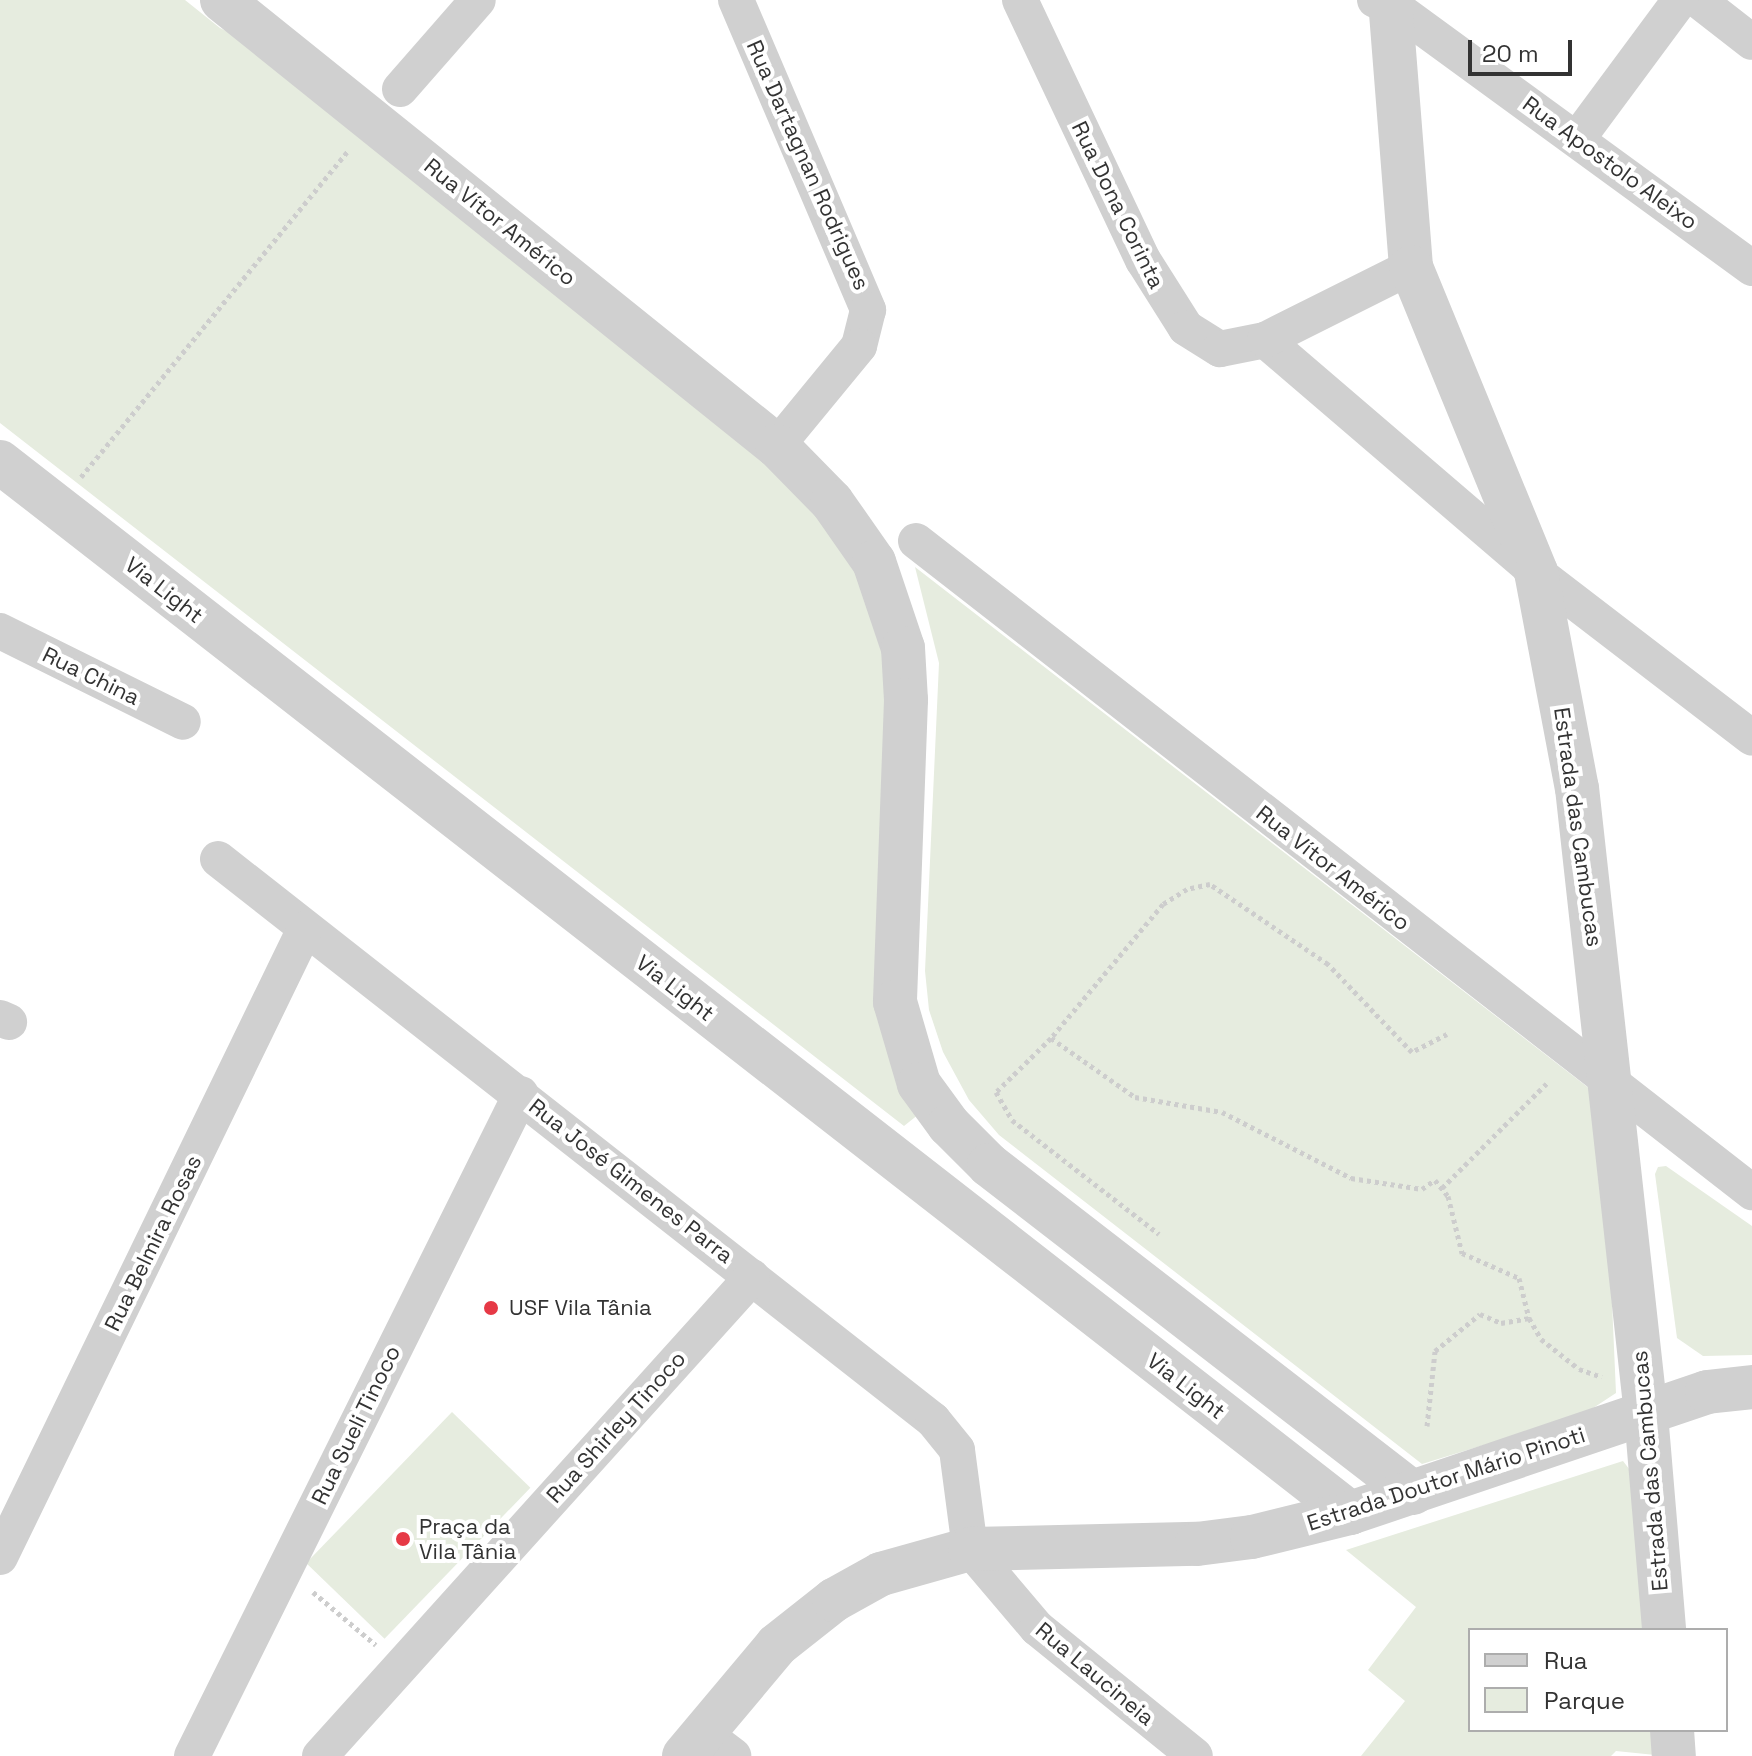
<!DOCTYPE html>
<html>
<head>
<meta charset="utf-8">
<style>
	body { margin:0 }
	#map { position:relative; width:1752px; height:1756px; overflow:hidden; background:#fff; font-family:"Space Grotesk",sans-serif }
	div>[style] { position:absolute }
	.green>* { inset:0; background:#e6ecdf; transform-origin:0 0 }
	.path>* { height:5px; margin-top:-2.5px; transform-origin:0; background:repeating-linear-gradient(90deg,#cdcdcd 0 4px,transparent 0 8px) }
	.minor>* { height:36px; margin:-18px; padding:0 18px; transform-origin:18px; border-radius:18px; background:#d0d0d0 }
	.tertiary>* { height:44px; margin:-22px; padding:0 22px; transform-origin:22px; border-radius:22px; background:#d0d0d0 }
	.dots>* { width:22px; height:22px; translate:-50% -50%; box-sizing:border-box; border:4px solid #fff; border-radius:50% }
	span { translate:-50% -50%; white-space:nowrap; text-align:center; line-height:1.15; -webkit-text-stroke:8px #fff; paint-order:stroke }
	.street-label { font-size:22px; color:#333 }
	.poi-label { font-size:22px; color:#333 }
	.left { translate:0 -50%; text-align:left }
	.legend { position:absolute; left:1468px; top:1628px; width:260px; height:104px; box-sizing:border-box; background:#fff; border:2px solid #adadad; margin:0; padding:10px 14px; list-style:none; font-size:24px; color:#333 }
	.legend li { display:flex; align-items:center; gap:16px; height:40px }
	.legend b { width:40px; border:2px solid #adadad }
	.scale { position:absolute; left:1468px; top:40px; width:104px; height:36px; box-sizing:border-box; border:4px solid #333; border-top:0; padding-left:10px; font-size:24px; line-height:28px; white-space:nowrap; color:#333; -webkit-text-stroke:6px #fff; paint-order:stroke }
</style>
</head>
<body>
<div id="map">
	<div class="green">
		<div style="clip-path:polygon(0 0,185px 0,220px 28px,286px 60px,830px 504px,898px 655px,883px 922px,924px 1110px,904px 1126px,0 423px)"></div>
		<div style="clip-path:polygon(915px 567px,1603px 1099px,1616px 1393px,1584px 1414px,1422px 1464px,999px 1135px,969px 1100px,943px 1052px,929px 1010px,925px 971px,939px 663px)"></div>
		<div style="clip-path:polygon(1666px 1166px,1752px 1226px,1752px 1355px,1703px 1356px,1677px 1338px,1655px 1174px,1658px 1167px)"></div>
		<div style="left:452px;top:1412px;width:109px;height:210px;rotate:44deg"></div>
		<div style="clip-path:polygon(1623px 1461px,1633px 1474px,1652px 1630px,1470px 1630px,1470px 1730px,1662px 1730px,1665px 1756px,1616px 1751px,1611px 1756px,1361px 1756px,1405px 1701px,1368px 1670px,1416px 1607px,1346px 1550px)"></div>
	</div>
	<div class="path">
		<div style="left:81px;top:477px;width:421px;rotate:-50.7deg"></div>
		<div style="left:1447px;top:1034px;width:39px;rotate:153deg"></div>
		<div style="left:1412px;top:1052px;width:122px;rotate:-133.7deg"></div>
		<div style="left:1328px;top:964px;width:143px;rotate:-145.9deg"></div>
		<div style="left:1210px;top:884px;width:24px;rotate:168deg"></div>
		<div style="left:1187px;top:889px;width:28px;rotate:148deg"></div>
		<div style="left:1163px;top:904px;width:175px;rotate:129.9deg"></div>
		<div style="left:1051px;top:1038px;width:103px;rotate:35.1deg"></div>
		<div style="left:1135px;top:1097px;width:88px;rotate:9.8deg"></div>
		<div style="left:1222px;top:1112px;width:145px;rotate:27.1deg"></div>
		<div style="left:1351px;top:1178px;width:72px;rotate:8.8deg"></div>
		<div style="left:1422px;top:1189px;width:16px;rotate:-35deg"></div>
		<div style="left:1435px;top:1180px;width:21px;rotate:51deg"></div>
		<div style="left:1448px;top:1196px;width:59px;rotate:76.2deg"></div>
		<div style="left:1462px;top:1253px;width:62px;rotate:23.7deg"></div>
		<div style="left:1519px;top:1278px;width:41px;rotate:76deg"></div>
		<div style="left:1051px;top:1038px;width:77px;rotate:135.5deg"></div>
		<div style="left:996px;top:1092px;width:32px;rotate:60deg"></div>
		<div style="left:1012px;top:1120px;width:186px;rotate:37.8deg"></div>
		<div style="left:1442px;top:1188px;width:150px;rotate:-45deg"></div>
		<div style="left:1427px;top:1426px;width:75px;rotate:-83.9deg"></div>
		<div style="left:1435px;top:1351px;width:58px;rotate:-39.4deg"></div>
		<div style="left:1480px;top:1314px;width:23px;rotate:23deg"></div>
		<div style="left:1501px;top:1323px;width:28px;rotate:-10deg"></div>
		<div style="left:1529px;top:1318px;width:24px;rotate:60deg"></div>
		<div style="left:1541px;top:1339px;width:48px;rotate:38.3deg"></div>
		<div style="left:1579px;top:1369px;width:24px;rotate:19deg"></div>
		<div style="left:313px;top:1592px;width:82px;rotate:40.1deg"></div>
	</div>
	<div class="minor">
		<div style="left:736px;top:0;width:337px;rotate:66.9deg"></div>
		<div style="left:868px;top:310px;width:37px;rotate:104deg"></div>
		<div style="left:859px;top:346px;width:129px;rotate:129.4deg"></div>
		<div style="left:1020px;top:0;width:288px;rotate:64.7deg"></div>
		<div style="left:1143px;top:260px;width:80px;rotate:57.7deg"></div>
		<div style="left:1186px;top:328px;width:40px;rotate:32deg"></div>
		<div style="left:1220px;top:349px;width:46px;rotate:-11.3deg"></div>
		<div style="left:1265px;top:340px;width:357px;rotate:40.6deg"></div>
		<div style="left:1536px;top:572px;width:272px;rotate:37.5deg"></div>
		<div style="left:1375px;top:0;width:16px;rotate:15deg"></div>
		<div style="left:1390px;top:4px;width:448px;rotate:36.1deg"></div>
		<div style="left:1698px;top:0;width:68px;rotate:37.9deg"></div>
		<div style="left:400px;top:89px;width:118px;rotate:-48.8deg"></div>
		<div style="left:1578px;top:138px;width:172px;rotate:-53.5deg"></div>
		<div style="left:1265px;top:340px;width:163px;rotate:-26.6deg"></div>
		<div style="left:916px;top:541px;width:1060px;rotate:37.91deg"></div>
		<div style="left:0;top:631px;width:204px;rotate:26.4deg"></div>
		<div style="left:218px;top:859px;width:909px;rotate:38.12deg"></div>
		<div style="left:933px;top:1420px;width:38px;rotate:51deg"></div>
		<div style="left:957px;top:1450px;width:100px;rotate:82.5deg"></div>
		<div style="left:970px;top:1549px;width:104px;rotate:49.7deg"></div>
		<div style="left:1037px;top:1628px;width:203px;rotate:39deg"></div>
		<div style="left:0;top:1018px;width:10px;rotate:24deg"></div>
		<div style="left:0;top:1557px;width:698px;rotate:-64.1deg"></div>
		<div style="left:703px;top:1733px;width:38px;rotate:37deg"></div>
		<div style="left:192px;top:1756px;width:739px;rotate:-63.57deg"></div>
		<div style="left:320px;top:1756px;width:645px;rotate:-47.95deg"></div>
	</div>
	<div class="tertiary">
		<div style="left:222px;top:0;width:712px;rotate:38.79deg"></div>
		<div style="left:777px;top:446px;width:78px;rotate:45.5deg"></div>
		<div style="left:832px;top:502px;width:73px;rotate:55deg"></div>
		<div style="left:874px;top:562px;width:91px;rotate:71.4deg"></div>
		<div style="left:903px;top:648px;width:52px;rotate:86.7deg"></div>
		<div style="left:906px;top:700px;width:302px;rotate:92.1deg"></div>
		<div style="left:895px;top:1002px;width:85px;rotate:73.7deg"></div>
		<div style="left:919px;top:1084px;width:51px;rotate:53.8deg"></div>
		<div style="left:949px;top:1125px;width:57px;rotate:45deg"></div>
		<div style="left:989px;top:1165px;width:536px;rotate:37.72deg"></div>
		<div style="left:1390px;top:0;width:268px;rotate:85.5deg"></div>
		<div style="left:1411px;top:267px;width:330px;rotate:67.7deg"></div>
		<div style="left:1536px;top:572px;width:220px;rotate:79.3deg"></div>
		<div style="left:1577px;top:788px;width:630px;rotate:83.71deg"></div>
		<div style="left:1646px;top:1414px;width:217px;rotate:85.2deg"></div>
		<div style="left:0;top:462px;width:1711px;rotate:37.9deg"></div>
		<div style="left:1672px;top:1730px;width:26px;rotate:86deg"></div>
		<div style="left:684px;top:1756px;width:145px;rotate:-50deg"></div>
		<div style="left:777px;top:1645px;width:73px;rotate:-38.3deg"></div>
		<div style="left:834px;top:1600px;width:54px;rotate:-29deg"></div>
		<div style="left:881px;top:1574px;width:92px;rotate:-15.7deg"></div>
		<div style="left:970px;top:1549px;width:227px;rotate:-1.3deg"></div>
		<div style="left:1197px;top:1544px;width:55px;rotate:-7.3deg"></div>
		<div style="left:1252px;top:1537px;width:101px;rotate:-13.8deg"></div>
		<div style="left:1350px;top:1513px;width:377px;rotate:-18.7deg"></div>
		<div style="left:1707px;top:1392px;width:45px;rotate:-6.3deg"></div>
	</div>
	<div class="dots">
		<div style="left:491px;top:1308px;background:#e63946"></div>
		<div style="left:403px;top:1539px;background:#e63946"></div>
	</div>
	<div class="street-label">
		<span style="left:1610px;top:163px;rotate:36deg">Rua Apostolo Aleixo</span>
		<span style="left:808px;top:165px;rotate:66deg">Rua Dartagnan Rodrigues</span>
		<span style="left:1118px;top:205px;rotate:64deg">Rua Dona Corinta</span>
		<span style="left:500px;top:222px;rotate:39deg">Rua Vítor Américo</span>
		<span style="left:164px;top:590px;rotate:38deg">Via Light</span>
		<span style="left:91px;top:676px;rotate:26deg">Rua China</span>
		<span style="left:1578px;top:827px;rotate:82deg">Estrada das Cambucas</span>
		<span style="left:1333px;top:868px;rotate:38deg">Rua Vítor Américo</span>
		<span style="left:675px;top:988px;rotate:38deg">Via Light</span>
		<span style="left:631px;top:1181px;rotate:38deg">Rua José Gimenes Parra</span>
		<span style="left:153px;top:1243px;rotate:-64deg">Rua Belmira Rosas</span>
		<span style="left:1186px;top:1386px;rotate:38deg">Via Light</span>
		<span style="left:356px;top:1425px;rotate:-64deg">Rua Sueli Tinoco</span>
		<span style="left:616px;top:1427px;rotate:-48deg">Rua Shirley Tinoco</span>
		<span style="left:1650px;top:1471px;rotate:-95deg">Estrada das Cambucas</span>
		<span style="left:1446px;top:1479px;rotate:-18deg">Estrada Doutor Mário Pinoti</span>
		<span style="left:1095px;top:1674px;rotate:40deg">Rua Laucineia</span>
	</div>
	<div class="poi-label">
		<span class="left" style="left:509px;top:1308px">USF Vila Tânia</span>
		<span class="left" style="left:419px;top:1539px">Praça da<br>Vila Tânia</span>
	</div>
	<ul class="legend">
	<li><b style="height:10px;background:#d0d0d0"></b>Rua</li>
	<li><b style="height:22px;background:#e6ecdf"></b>Parque</li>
	</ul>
	<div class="scale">20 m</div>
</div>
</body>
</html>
